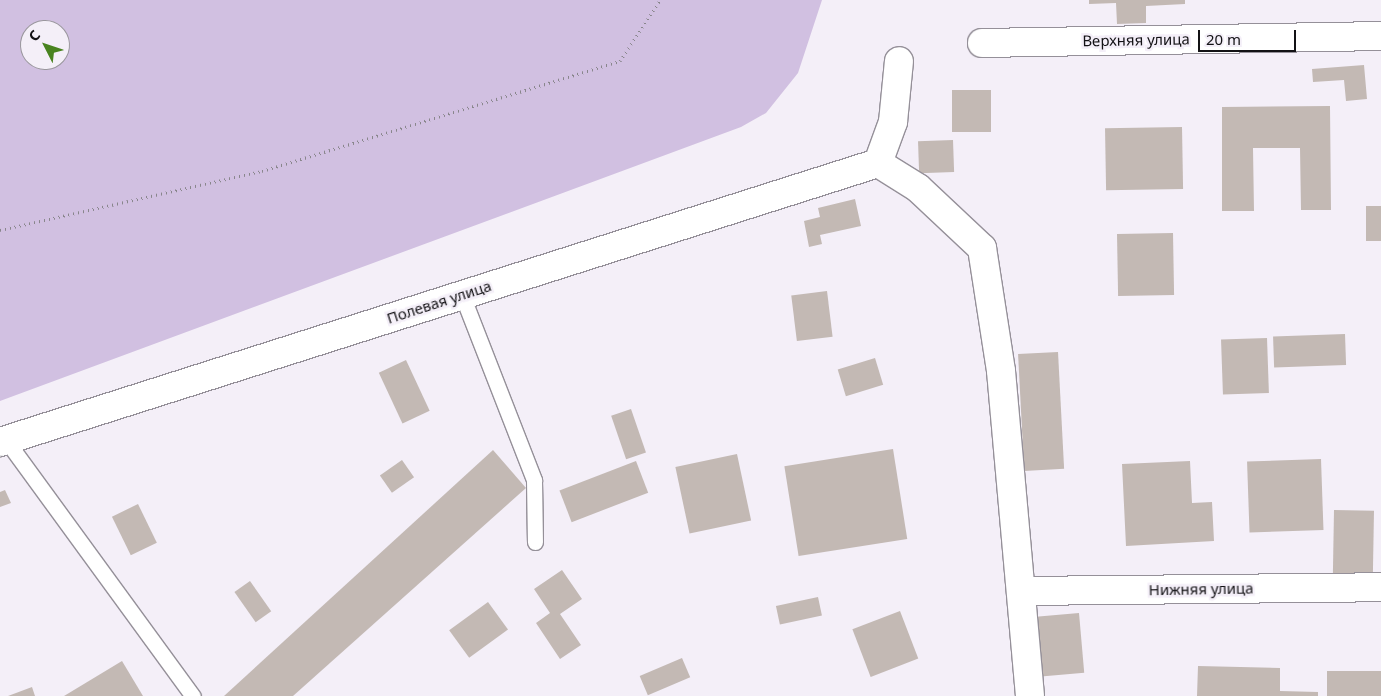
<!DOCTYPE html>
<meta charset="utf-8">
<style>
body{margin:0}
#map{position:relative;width:1381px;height:696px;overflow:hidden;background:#f4eff8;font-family:"Noto Sans",sans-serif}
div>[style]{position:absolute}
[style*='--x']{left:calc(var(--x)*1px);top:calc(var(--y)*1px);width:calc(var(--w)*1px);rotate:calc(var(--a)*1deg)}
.green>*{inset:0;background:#d1c0e1}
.building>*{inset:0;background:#c3b9b4;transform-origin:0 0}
.path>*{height:3px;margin-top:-1.5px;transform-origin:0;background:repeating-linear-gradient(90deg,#89868c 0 1px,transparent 0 5px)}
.roads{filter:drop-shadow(1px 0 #959099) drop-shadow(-1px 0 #959099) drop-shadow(0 1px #959099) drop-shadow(0 -1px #959099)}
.service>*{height:15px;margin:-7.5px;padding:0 7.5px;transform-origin:7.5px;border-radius:7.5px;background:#fff}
.minor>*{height:28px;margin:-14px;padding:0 14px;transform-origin:14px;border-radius:14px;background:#fff}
span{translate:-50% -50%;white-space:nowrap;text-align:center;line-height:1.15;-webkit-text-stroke:5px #f4eff8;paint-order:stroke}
.street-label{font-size:15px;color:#131215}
.north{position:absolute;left:20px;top:20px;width:50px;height:50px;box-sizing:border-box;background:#f4eff8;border:1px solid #9a979d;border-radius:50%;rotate:311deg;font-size:14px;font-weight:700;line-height:20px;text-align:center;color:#131215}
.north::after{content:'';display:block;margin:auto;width:18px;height:22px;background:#49831f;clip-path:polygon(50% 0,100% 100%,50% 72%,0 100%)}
.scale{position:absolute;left:1198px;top:30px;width:98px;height:22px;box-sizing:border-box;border:2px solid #131215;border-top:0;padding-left:6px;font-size:15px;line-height:18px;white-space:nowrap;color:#131215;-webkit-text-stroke:4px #f4eff8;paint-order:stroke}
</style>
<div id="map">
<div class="green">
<div style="clip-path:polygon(evenodd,0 0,822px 0,798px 73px,766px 113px,741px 127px,0 401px,0 0,30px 30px,60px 30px,60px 60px,30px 60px,30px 30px)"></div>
</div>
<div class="building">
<div style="clip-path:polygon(1089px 0,1185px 0,1185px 4px,1146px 6px,1146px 23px,1117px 24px,1116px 3px,1089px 4px)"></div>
<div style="clip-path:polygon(1364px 65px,1367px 99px,1346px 101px,1344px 80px,1313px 82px,1312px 69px)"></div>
<div style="left:952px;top:90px;width:39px;height:42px"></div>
<div style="clip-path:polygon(1330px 106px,1331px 210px,1301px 210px,1300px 148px,1253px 148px,1254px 211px,1222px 211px,1222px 107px)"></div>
<div style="left:1182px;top:127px;width:62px;height:77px;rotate:89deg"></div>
<div style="left:953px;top:140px;width:32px;height:35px;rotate:88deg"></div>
<div style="clip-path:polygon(855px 199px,861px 226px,820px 235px,822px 244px,809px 247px,804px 221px,820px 217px,818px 208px)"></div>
<div style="left:1366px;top:206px;width:15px;height:35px"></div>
<div style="left:1173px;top:233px;width:62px;height:56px;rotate:89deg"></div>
<div style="left:827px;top:291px;width:46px;height:36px;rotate:83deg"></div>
<div style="left:1345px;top:334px;width:31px;height:72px;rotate:88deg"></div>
<div style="left:1267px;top:338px;width:55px;height:46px;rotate:88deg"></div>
<div style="left:1058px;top:352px;width:117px;height:40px;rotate:87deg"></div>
<div style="left:875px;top:358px;width:28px;height:39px;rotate:73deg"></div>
<div style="left:406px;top:360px;width:56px;height:30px;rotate:65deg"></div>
<div style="left:631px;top:409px;width:46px;height:21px;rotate:71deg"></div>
<div style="left:893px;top:449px;width:91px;height:110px;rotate:81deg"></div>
<div style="clip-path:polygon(493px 450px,526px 488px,293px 696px,224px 696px)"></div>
<div style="left:737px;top:454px;width:68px;height:63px;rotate:78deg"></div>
<div style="left:1321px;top:459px;width:71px;height:74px;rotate:88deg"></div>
<div style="left:402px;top:460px;width:21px;height:27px;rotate:55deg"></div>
<div style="left:636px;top:461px;width:34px;height:82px;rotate:69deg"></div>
<div style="clip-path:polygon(1190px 461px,1192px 503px,1212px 502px,1214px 541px,1126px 546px,1122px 464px)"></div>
<div style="clip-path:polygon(5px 490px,11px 503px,0 507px,0 492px)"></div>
<div style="left:138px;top:504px;width:43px;height:29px;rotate:64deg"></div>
<div style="left:1334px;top:510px;width:40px;height:73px;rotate:1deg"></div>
<div style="clip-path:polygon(562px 570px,582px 599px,560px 614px,581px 645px,560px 659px,536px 623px,550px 613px,534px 589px)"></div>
<div style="left:250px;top:581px;width:37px;height:19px;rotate:55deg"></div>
<div style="left:818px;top:597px;width:19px;height:43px;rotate:78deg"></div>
<div style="left:488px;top:602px;width:34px;height:48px;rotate:54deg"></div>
<div style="left:900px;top:611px;width:51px;height:51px;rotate:69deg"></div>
<div style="left:1079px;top:613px;width:60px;height:49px;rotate:85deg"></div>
<div style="left:682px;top:658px;width:21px;height:46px;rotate:67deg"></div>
<div style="clip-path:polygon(122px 661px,143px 696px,64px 696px)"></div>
<div style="clip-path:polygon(1198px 666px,1280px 668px,1280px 691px,1318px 692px,1318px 696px,1197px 696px)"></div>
<div style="left:1381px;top:671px;width:25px;height:54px;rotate:90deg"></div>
<div style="clip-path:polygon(32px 687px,35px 696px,8px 696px)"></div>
</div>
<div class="path">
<div style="--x:0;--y:230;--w:269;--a:-12.7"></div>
<div style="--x:262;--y:171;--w:375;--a:-17.1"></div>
<div style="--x:620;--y:61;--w:73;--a:-56.7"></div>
</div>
<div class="roads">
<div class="service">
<div style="--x:462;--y:295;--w:199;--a:68.7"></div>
<div style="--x:534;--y:480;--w:62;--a:89.1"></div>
<div style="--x:6;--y:440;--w:317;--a:53.9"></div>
</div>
<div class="minor">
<div style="--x:982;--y:43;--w:399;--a:-1"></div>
<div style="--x:878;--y:163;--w:47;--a:32"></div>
<div style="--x:918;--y:188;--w:88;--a:43.2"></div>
<div style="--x:982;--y:248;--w:124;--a:81.2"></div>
<div style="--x:1001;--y:371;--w:326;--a:84.9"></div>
<div style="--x:878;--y:163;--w:44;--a:-69.9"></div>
<div style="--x:893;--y:122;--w:61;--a:-84.4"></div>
<div style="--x:0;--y:442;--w:921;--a:-17.63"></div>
<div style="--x:1021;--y:591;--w:360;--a:-0.6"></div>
</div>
</div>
<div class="street-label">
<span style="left:1136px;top:40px;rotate:-1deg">Верхняя улица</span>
<span style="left:439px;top:302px;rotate:-18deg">Полевая улица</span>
<span style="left:1201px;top:589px;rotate:-1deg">Нижняя улица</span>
</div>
<div class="north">С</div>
<div class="scale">20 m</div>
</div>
